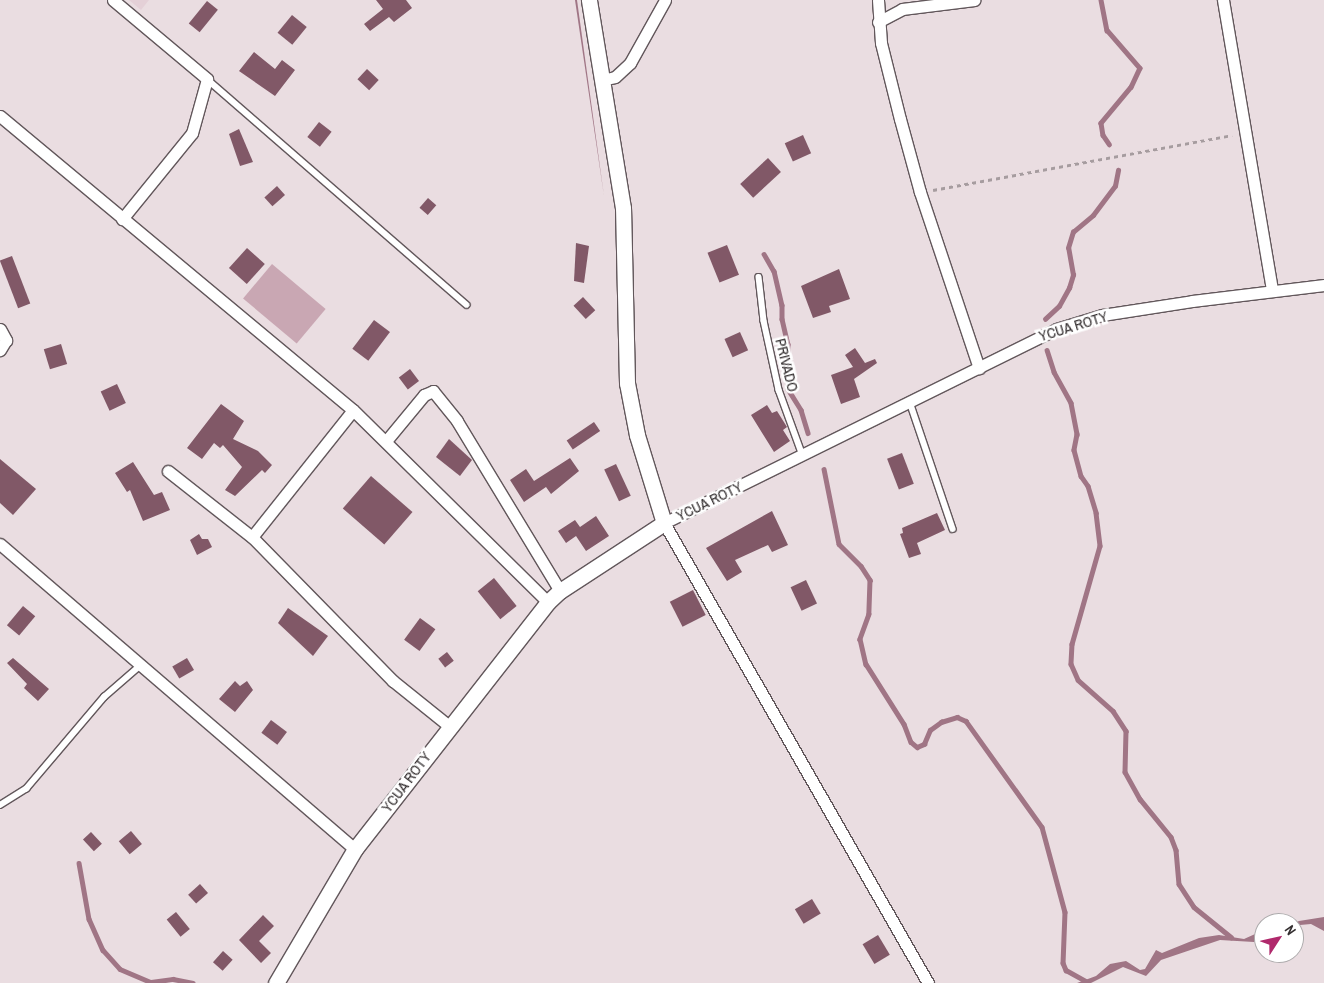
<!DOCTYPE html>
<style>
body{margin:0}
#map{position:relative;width:1324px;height:983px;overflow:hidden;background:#eadde1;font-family:"Archivo Narrow",sans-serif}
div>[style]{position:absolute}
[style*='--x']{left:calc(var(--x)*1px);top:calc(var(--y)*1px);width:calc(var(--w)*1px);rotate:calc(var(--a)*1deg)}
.built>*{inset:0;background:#e4d0d7}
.green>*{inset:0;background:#c9a7b3;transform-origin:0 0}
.water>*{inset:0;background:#a07585}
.stream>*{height:4.5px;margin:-2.25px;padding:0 2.25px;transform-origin:2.25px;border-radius:2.25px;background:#a07585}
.building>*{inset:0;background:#815867;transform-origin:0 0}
.path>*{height:2.5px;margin-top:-1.25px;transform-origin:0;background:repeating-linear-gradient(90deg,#a69c9f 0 4px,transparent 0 8px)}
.roads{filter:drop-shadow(1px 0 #62575b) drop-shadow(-1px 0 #62575b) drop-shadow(0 1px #62575b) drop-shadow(0 -1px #62575b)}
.service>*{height:5.5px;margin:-2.75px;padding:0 2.75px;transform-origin:2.75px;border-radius:2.75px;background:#fff}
.minor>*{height:11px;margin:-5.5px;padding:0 5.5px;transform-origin:5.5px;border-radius:5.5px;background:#fff}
.tertiary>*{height:15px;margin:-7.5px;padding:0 7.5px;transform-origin:7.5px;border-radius:7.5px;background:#fff}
span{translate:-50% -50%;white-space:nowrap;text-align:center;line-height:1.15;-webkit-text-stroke:5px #fff;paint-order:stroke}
.street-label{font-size:15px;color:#332e2f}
.north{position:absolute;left:1254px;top:913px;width:50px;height:50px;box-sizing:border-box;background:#fff;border:1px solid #adabac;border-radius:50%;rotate:55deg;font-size:14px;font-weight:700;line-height:20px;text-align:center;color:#332e2f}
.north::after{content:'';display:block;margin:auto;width:18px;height:22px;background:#b0296c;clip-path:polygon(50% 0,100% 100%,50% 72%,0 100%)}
</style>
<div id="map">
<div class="built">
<div style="clip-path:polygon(129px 0,149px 0,141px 10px)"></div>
</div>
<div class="green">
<div style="left:272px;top:264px;width:70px;height:45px;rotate:40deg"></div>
</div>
<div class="water">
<div style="clip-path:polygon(575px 0,577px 0,604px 196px)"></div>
<div style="clip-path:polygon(1324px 917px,1324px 931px,1311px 924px,1300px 925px,1294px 930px,1294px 923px,1299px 921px)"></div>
<div style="clip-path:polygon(1264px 930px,1264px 934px,1254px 942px,1220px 940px,1161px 960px,1146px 976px,1123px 967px,1091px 983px,1077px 983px,1096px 976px,1110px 964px,1126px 961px,1140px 970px,1145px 969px,1156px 950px,1162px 953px,1199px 938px,1219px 935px,1244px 939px)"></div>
</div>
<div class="stream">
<div style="--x:1101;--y:0;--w:31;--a:79"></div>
<div style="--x:1107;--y:30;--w:50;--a:49"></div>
<div style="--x:1140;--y:68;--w:21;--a:115"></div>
<div style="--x:1131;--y:87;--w:47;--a:129.8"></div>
<div style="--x:1101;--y:123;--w:12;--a:81"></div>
<div style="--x:1103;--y:135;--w:11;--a:56"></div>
<div style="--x:764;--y:254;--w:20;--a:60"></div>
<div style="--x:774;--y:271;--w:35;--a:77"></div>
<div style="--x:782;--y:305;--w:14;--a:90"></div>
<div style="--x:782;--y:319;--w:26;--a:77"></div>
<div style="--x:788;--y:344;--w:45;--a:90"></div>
<div style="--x:788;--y:389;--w:25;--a:58"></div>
<div style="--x:801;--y:410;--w:24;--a:73"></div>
<div style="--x:1045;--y:319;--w:19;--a:-43"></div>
<div style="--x:1059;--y:306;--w:21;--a:-61"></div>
<div style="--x:1069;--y:288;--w:14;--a:-73"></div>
<div style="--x:1073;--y:275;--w:27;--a:-100"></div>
<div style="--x:1068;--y:248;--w:17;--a:-73"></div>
<div style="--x:1073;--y:232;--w:26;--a:-40"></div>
<div style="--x:1093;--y:215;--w:36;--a:-53"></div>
<div style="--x:1115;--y:186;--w:16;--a:-79"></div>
<div style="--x:1047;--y:350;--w:23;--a:72"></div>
<div style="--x:1054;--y:372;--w:35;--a:61"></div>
<div style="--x:1071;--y:403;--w:32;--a:79"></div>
<div style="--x:1077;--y:434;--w:16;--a:101"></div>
<div style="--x:1074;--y:450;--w:27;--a:75"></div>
<div style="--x:1081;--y:476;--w:12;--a:55"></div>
<div style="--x:1088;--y:486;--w:28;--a:73"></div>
<div style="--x:1096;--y:513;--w:33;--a:83"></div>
<div style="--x:1100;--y:546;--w:102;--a:105.9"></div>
<div style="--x:1072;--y:644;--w:20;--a:93"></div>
<div style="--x:1071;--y:664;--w:17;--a:66"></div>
<div style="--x:1078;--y:680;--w:47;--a:41.5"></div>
<div style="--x:1113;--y:711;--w:24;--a:57"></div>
<div style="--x:1126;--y:731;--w:41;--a:91.4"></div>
<div style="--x:1125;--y:772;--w:31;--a:61"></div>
<div style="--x:1140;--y:799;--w:49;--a:50.8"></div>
<div style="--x:1171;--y:837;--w:14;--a:69"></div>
<div style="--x:1176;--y:850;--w:34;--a:85"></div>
<div style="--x:1179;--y:884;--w:27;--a:57"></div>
<div style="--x:1194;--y:907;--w:48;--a:39"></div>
<div style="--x:824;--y:469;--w:76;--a:78.7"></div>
<div style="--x:839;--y:544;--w:31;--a:45"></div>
<div style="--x:861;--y:566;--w:17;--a:57"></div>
<div style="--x:870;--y:580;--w:34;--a:92"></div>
<div style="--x:869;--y:614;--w:27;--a:110"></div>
<div style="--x:860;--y:639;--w:26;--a:77"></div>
<div style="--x:866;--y:664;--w:71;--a:57.7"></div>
<div style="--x:904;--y:724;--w:19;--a:69"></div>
<div style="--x:911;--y:742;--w:8;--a:40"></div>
<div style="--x:917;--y:747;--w:8;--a:-23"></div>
<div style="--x:924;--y:744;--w:15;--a:-67"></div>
<div style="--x:930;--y:730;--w:14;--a:-36"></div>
<div style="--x:941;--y:722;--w:17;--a:-17"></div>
<div style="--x:957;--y:717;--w:10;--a:24"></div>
<div style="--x:966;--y:721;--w:130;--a:54.4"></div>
<div style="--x:1042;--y:827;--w:88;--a:74.9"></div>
<div style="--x:1065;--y:912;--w:51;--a:92.2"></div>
<div style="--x:1063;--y:963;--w:8;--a:67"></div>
<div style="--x:1066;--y:970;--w:23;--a:29"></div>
<div style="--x:79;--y:863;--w:57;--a:79.9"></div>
<div style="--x:89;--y:919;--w:34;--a:66"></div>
<div style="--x:103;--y:950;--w:25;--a:48"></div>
<div style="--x:120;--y:969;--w:34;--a:23"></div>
<div style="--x:151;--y:982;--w:22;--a:-8"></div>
<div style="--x:173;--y:979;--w:20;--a:11"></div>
</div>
<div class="building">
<div style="clip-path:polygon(376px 0,406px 0,412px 8px,394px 22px,389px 17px,370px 31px,364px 24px,383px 9px)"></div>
<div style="left:207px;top:1px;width:14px;height:29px;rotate:39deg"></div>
<div style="left:292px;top:15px;width:19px;height:23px;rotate:39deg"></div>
<div style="clip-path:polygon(254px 52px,275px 69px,282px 60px,295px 70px,275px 96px,239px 71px)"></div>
<div style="left:367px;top:69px;width:16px;height:14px;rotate:43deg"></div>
<div style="left:319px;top:122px;width:16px;height:19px;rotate:38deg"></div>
<div style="clip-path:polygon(239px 129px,253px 162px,240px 166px,229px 134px)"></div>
<div style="left:803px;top:135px;width:20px;height:20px;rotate:66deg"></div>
<div style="left:768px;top:158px;width:19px;height:38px;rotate:47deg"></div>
<div style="left:277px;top:186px;width:12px;height:17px;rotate:48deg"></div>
<div style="left:428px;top:198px;width:11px;height:13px;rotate:41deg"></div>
<div style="clip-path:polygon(576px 243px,589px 246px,584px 283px,574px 281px)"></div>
<div style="left:727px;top:245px;width:32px;height:21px;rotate:68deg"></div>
<div style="left:247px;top:248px;width:24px;height:27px;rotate:42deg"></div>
<div style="left:12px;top:256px;width:51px;height:13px;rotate:69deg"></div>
<div style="clip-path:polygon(839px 269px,850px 299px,829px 306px,831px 312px,813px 318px,801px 286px)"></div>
<div style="left:583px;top:297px;width:18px;height:13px;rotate:47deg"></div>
<div style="left:374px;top:320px;width:20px;height:36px;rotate:37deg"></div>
<div style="left:740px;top:332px;width:20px;height:17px;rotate:66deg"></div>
<div style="left:61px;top:344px;width:21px;height:18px;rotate:73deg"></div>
<div style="clip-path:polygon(855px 348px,865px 363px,875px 359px,877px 363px,854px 379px,860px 397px,841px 404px,831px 375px,853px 367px,845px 355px)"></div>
<div style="left:410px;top:369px;width:15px;height:14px;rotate:53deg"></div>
<div style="left:117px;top:384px;width:21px;height:18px;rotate:65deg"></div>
<div style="clip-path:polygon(221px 404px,244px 421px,233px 439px,258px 451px,272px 465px,265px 473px,262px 470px,235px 496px,225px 490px,242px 467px,223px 445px,220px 448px,214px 443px,202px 459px,187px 448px)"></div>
<div style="clip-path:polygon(767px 405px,772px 413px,777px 411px,787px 427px,783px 430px,790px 441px,774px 452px,751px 415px)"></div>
<div style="left:594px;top:422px;width:11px;height:33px;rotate:56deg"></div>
<div style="clip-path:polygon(449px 439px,472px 460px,460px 476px,436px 457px)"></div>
<div style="left:902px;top:453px;width:33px;height:16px;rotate:69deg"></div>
<div style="clip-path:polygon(570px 458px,579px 471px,551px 494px,546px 487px,524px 502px,510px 480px,526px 469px,534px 481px)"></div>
<div style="clip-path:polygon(0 459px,36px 489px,13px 515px,0 503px)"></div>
<div style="clip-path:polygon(133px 462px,154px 495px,162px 492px,170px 510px,143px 521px,130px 490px,127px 492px,115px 473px)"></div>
<div style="left:616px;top:464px;width:35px;height:13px;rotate:65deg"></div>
<div style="left:371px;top:476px;width:55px;height:43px;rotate:41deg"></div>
<div style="clip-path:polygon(772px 511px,788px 545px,772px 552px,768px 545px,735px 560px,742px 572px,727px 581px,706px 548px)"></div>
<div style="clip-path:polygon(937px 513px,945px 530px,917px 543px,921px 554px,909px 558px,900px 534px,903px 533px,902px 528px)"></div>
<div style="clip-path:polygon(596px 516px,609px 536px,586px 551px,576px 536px,566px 543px,558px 531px,575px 520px,580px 527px)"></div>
<div style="clip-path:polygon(199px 534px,202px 539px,208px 539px,212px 547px,197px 555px,190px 540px)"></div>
<div style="left:494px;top:578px;width:36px;height:21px;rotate:51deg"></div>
<div style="left:806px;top:580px;width:26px;height:17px;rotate:65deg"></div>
<div style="left:693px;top:590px;width:28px;height:26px;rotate:63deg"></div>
<div style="left:23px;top:606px;width:16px;height:25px;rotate:40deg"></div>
<div style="clip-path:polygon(288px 608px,328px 636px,313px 656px,278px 623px)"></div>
<div style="left:420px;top:618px;width:19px;height:27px;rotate:36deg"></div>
<div style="left:447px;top:652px;width:11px;height:11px;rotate:52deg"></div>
<div style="clip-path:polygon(13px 658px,49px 689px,38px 701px,24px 688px,27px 684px,7px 663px)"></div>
<div style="left:187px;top:658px;width:14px;height:17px;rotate:60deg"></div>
<div style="clip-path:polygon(235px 681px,240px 686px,247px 681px,253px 690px,235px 712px,219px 699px)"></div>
<div style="left:271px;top:720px;width:20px;height:16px;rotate:37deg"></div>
<div style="left:131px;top:831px;width:17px;height:16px;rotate:50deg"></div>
<div style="left:91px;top:832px;width:16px;height:11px;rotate:47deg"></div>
<div style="left:200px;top:884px;width:12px;height:16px;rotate:48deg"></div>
<div style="left:812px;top:899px;width:17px;height:20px;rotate:59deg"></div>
<div style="left:176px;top:912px;width:22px;height:12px;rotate:51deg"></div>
<div style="clip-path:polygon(263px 915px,274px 926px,259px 941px,271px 953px,261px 963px,239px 940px)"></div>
<div style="left:878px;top:935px;width:23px;height:18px;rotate:59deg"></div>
<div style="left:223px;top:951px;width:13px;height:15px;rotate:42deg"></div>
</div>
<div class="path">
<div style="--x:933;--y:190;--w:304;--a:-10.4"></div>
</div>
<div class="roads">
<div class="service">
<div style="--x:207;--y:79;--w:344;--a:41"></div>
<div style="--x:759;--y:277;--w:44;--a:83.5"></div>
<div style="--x:764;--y:321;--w:71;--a:77.7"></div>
<div style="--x:779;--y:390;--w:70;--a:70"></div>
<div style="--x:910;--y:402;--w:134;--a:71.3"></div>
<div style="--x:0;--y:805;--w:31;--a:-32"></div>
<div style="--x:26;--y:789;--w:121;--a:-49.7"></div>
<div style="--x:104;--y:697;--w:49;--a:-40.9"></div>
</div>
<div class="minor">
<div style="--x:113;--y:0;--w:123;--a:40"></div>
<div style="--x:207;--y:79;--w:56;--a:105.5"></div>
<div style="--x:192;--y:133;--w:111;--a:129.1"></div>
<div style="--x:878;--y:0;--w:43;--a:86"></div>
<div style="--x:881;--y:43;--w:78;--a:76"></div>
<div style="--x:900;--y:119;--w:76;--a:74.7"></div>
<div style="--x:920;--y:192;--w:186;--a:71.5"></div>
<div style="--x:1223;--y:0;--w:295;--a:80.4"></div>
<div style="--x:878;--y:22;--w:27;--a:-28"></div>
<div style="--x:902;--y:9;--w:73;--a:-7.1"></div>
<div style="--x:602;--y:80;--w:13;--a:-13"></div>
<div style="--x:615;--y:77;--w:21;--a:-43"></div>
<div style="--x:630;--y:63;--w:72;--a:-60.9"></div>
<div style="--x:0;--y:116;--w:459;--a:39.8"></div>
<div style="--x:353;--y:410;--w:274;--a:44.6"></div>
<div style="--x:0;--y:329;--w:13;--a:61"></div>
<div style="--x:6;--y:340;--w:12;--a:121"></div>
<div style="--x:386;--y:441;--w:60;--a:-50.4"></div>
<div style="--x:424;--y:395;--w:10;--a:-24"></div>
<div style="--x:433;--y:391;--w:38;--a:51"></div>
<div style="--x:457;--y:421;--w:199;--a:58.8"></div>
<div style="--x:168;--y:471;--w:107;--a:38.2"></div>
<div style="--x:252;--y:537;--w:202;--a:45.6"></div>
<div style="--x:393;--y:681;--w:72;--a:38.8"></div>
<div style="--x:252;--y:537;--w:162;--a:-51.5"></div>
<div style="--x:0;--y:544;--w:468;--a:40.7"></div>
<div style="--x:928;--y:983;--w:530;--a:-119.85"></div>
<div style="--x:664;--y:523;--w:437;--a:-26.3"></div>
<div style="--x:1056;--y:329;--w:48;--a:-16.9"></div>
<div style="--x:1102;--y:315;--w:91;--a:-8.8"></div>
<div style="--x:1192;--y:301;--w:133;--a:-6.9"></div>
</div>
<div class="tertiary">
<div style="--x:276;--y:983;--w:156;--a:-59.5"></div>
<div style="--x:355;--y:849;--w:313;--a:-52"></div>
<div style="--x:548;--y:602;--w:16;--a:-43"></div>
<div style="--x:560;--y:591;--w:124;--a:-33.2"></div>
<div style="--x:664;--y:523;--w:92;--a:-107.1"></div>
<div style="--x:637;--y:435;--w:53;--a:-100.9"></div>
<div style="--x:627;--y:383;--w:175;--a:-91.3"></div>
<div style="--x:623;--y:208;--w:211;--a:-99.3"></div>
</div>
</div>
<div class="street-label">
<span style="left:1073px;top:326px;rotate:-17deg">YCUA ROTY</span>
<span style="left:787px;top:365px;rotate:76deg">PRIVADO</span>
<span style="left:709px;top:501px;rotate:-26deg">YCUA ROTY</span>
<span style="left:406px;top:782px;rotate:-53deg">YCUA ROTY</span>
</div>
<div class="north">N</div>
</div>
